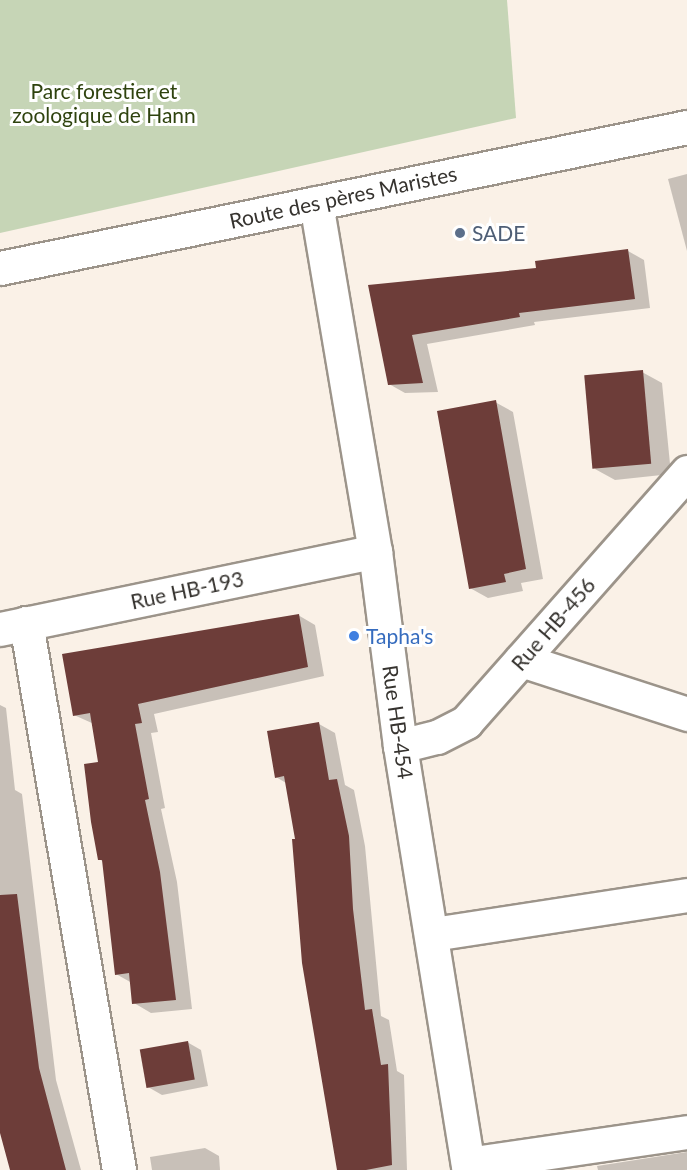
<!DOCTYPE html>
<meta charset="utf-8">
<style>
body{margin:0}
#map{position:relative;width:687px;height:1170px;overflow:hidden;background:#faf1e7;font-family:Lato,sans-serif}
div>[style]{position:absolute}
[style*='--x']{left:calc(var(--x)*1px);top:calc(var(--y)*1px);width:calc(var(--w)*1px);rotate:calc(var(--a)*1deg)}
.green>*{inset:0;background:#c6d5b6}
.shadow>*{inset:0;background:#0003}
.building>*{inset:0;background:#6d3d39;transform-origin:0 0}
.roads{filter:drop-shadow(2px 0 #9c948a) drop-shadow(-2px 0 #9c948a) drop-shadow(0 2px #9c948a) drop-shadow(0 -2px #9c948a)}
.street>*{height:33px;margin:-16.5px;padding:0 16.5px;transform-origin:16.5px;border-radius:16.5px;background:#fff}
.secondary>*{height:33px;margin:-16.5px;padding:0 16.5px;transform-origin:16.5px;border-radius:16.5px;background:#fff}
.dots>*{width:16px;height:16px;translate:-50% -50%;box-sizing:border-box;border:3px solid #fff;border-radius:50%}
span{translate:-50% -50%;white-space:nowrap;text-align:center;line-height:1.15;-webkit-text-stroke:6px #fff;paint-order:stroke}
.park-label{font-size:21px;color:#2f430f}
.street-label{font-size:21px;color:#36332f}
.service-label{font-size:21px;color:#4e5e75}
.left{translate:0 -50%;text-align:left}
.shop-label{font-size:21px;color:#366cbe}
</style>
<div id="map">
<div class="green">
<div style="clip-path:polygon(0 0,507px 0,516px 118px,0 233px)"></div>
</div>
<div class="shadow">
<div style="clip-path:polygon(687px 174px,687px 251px,668px 179px)"></div>
<div style="clip-path:polygon(628px 251px,644px 260px,650px 308px,534px 322px,535px 325px,427px 344px,438px 392px,405px 393px,389px 384px,370px 286px,538px 270px)"></div>
<div style="clip-path:polygon(642px 372px,662px 383px,671px 474px,615px 480px,595px 469px)"></div>
<div style="clip-path:polygon(495px 402px,513px 412px,543px 579px,521px 583px,523px 591px,488px 598px,470px 588px)"></div>
<div style="clip-path:polygon(298px 615px,315px 625px,324px 676px,154px 714px,158px 732px,151px 733px,165px 808px,161px 809px,177px 882px,192px 1009px,151px 1013px,134px 1003px,132px 983px,116px 974px,103px 862px,100px 859px,100px 763px,94px 724px,74px 715px)"></div>
<div style="clip-path:polygon(0 705px,6px 708px,15px 790px,22px 794px,56px 1080px,81px 1170px,11px 1170px,0 1128px)"></div>
<div style="clip-path:polygon(319px 724px,335px 733px,345px 785px,354px 790px,365px 846px,381px 1016px,389px 1020px,397px 1071px,404px 1075px,407px 1170px,339px 1170px,297px 840px,286px 783px,276px 777px)"></div>
<div style="clip-path:polygon(187px 1042px,201px 1050px,208px 1086px,162px 1095px,148px 1087px)"></div>
<div style="clip-path:polygon(205px 1148px,219px 1156px,220px 1170px,152px 1170px,150px 1157px)"></div>
<div style="clip-path:polygon(687px 1152px,687px 1170px,598px 1170px,597px 1166px)"></div>
</div>
<div class="building">
<div style="clip-path:polygon(628px 249px,635px 299px,519px 313px,520px 317px,412px 335px,423px 383px,388px 385px,368px 285px,536px 268px,535px 261px)"></div>
<div style="left:643px;top:370px;width:94px;height:59px;rotate:85deg"></div>
<div style="clip-path:polygon(496px 400px,526px 569px,504px 574px,506px 582px,469px 589px,437px 411px)"></div>
<div style="clip-path:polygon(299px 614px,308px 667px,138px 704px,142px 723px,135px 724px,149px 799px,145px 800px,160px 872px,176px 1000px,132px 1004px,129px 973px,115px 975px,102px 860px,98px 860px,91px 822px,84px 764px,98px 762px,90px 713px,73px 716px,62px 654px)"></div>
<div style="clip-path:polygon(319px 722px,329px 780px,337px 779px,349px 836px,353px 909px,365px 1010px,372px 1009px,381px 1065px,388px 1064px,392px 1165px,366px 1170px,337px 1170px,302px 963px,292px 839px,295px 839px,284px 776px,275px 778px,267px 731px)"></div>
<div style="clip-path:polygon(17px 894px,39px 1068px,66px 1170px,10px 1170px,0 1133px,0 895px)"></div>
<div style="left:188px;top:1041px;width:39px;height:49px;rotate:80deg"></div>
</div>
<div class="roads">
<div class="street">
<div style="--x:26;--y:623;--w:555;--a:80.35"></div>
<div style="--x:0;--y:629;--w:383;--a:-11.7"></div>
<div style="--x:521;--y:660;--w:175;--a:18"></div>
<div style="--x:400;--y:746;--w:430;--a:80.8"></div>
<div style="--x:433;--y:934;--w:257;--a:-8.7"></div>
<div style="--x:468;--y:1164;--w:221;--a:-8.3"></div>
</div>
<div class="secondary">
<div style="--x:316;--y:203;--w:353;--a:80.4"></div>
<div style="--x:375;--y:551;--w:197;--a:82.7"></div>
<div style="--x:400;--y:746;--w:38;--a:-14"></div>
<div style="--x:437;--y:737;--w:33;--a:-27"></div>
<div style="--x:466;--y:722;--w:334;--a:-48.5"></div>
<div style="--x:0;--y:268;--w:701;--a:-11.6"></div>
</div>
</div>
<div class="dots">
<div style="left:460px;top:233px;background:#5c6f8a"></div>
<div style="left:354px;top:636px;background:#3f7fe0"></div>
</div>
<div class="park-label">
<span style="left:104px;top:103px">Parc forestier et<br>zoologique de Hann</span>
</div>
<div class="street-label">
<span style="left:343px;top:197px;rotate:-12deg">Route des pères Maristes</span>
<span style="left:187px;top:590px;rotate:-12deg">Rue HB-193</span>
<span style="left:553px;top:624px;rotate:-49deg">Rue HB-456</span>
<span style="left:398px;top:722px;rotate:82deg">Rue HB-454</span>
</div>
<div class="service-label">
<span class="left" style="left:472px;top:233px">SADE</span>
</div>
<div class="shop-label">
<span class="left" style="left:366px;top:636px">Tapha's</span>
</div>
</div>
